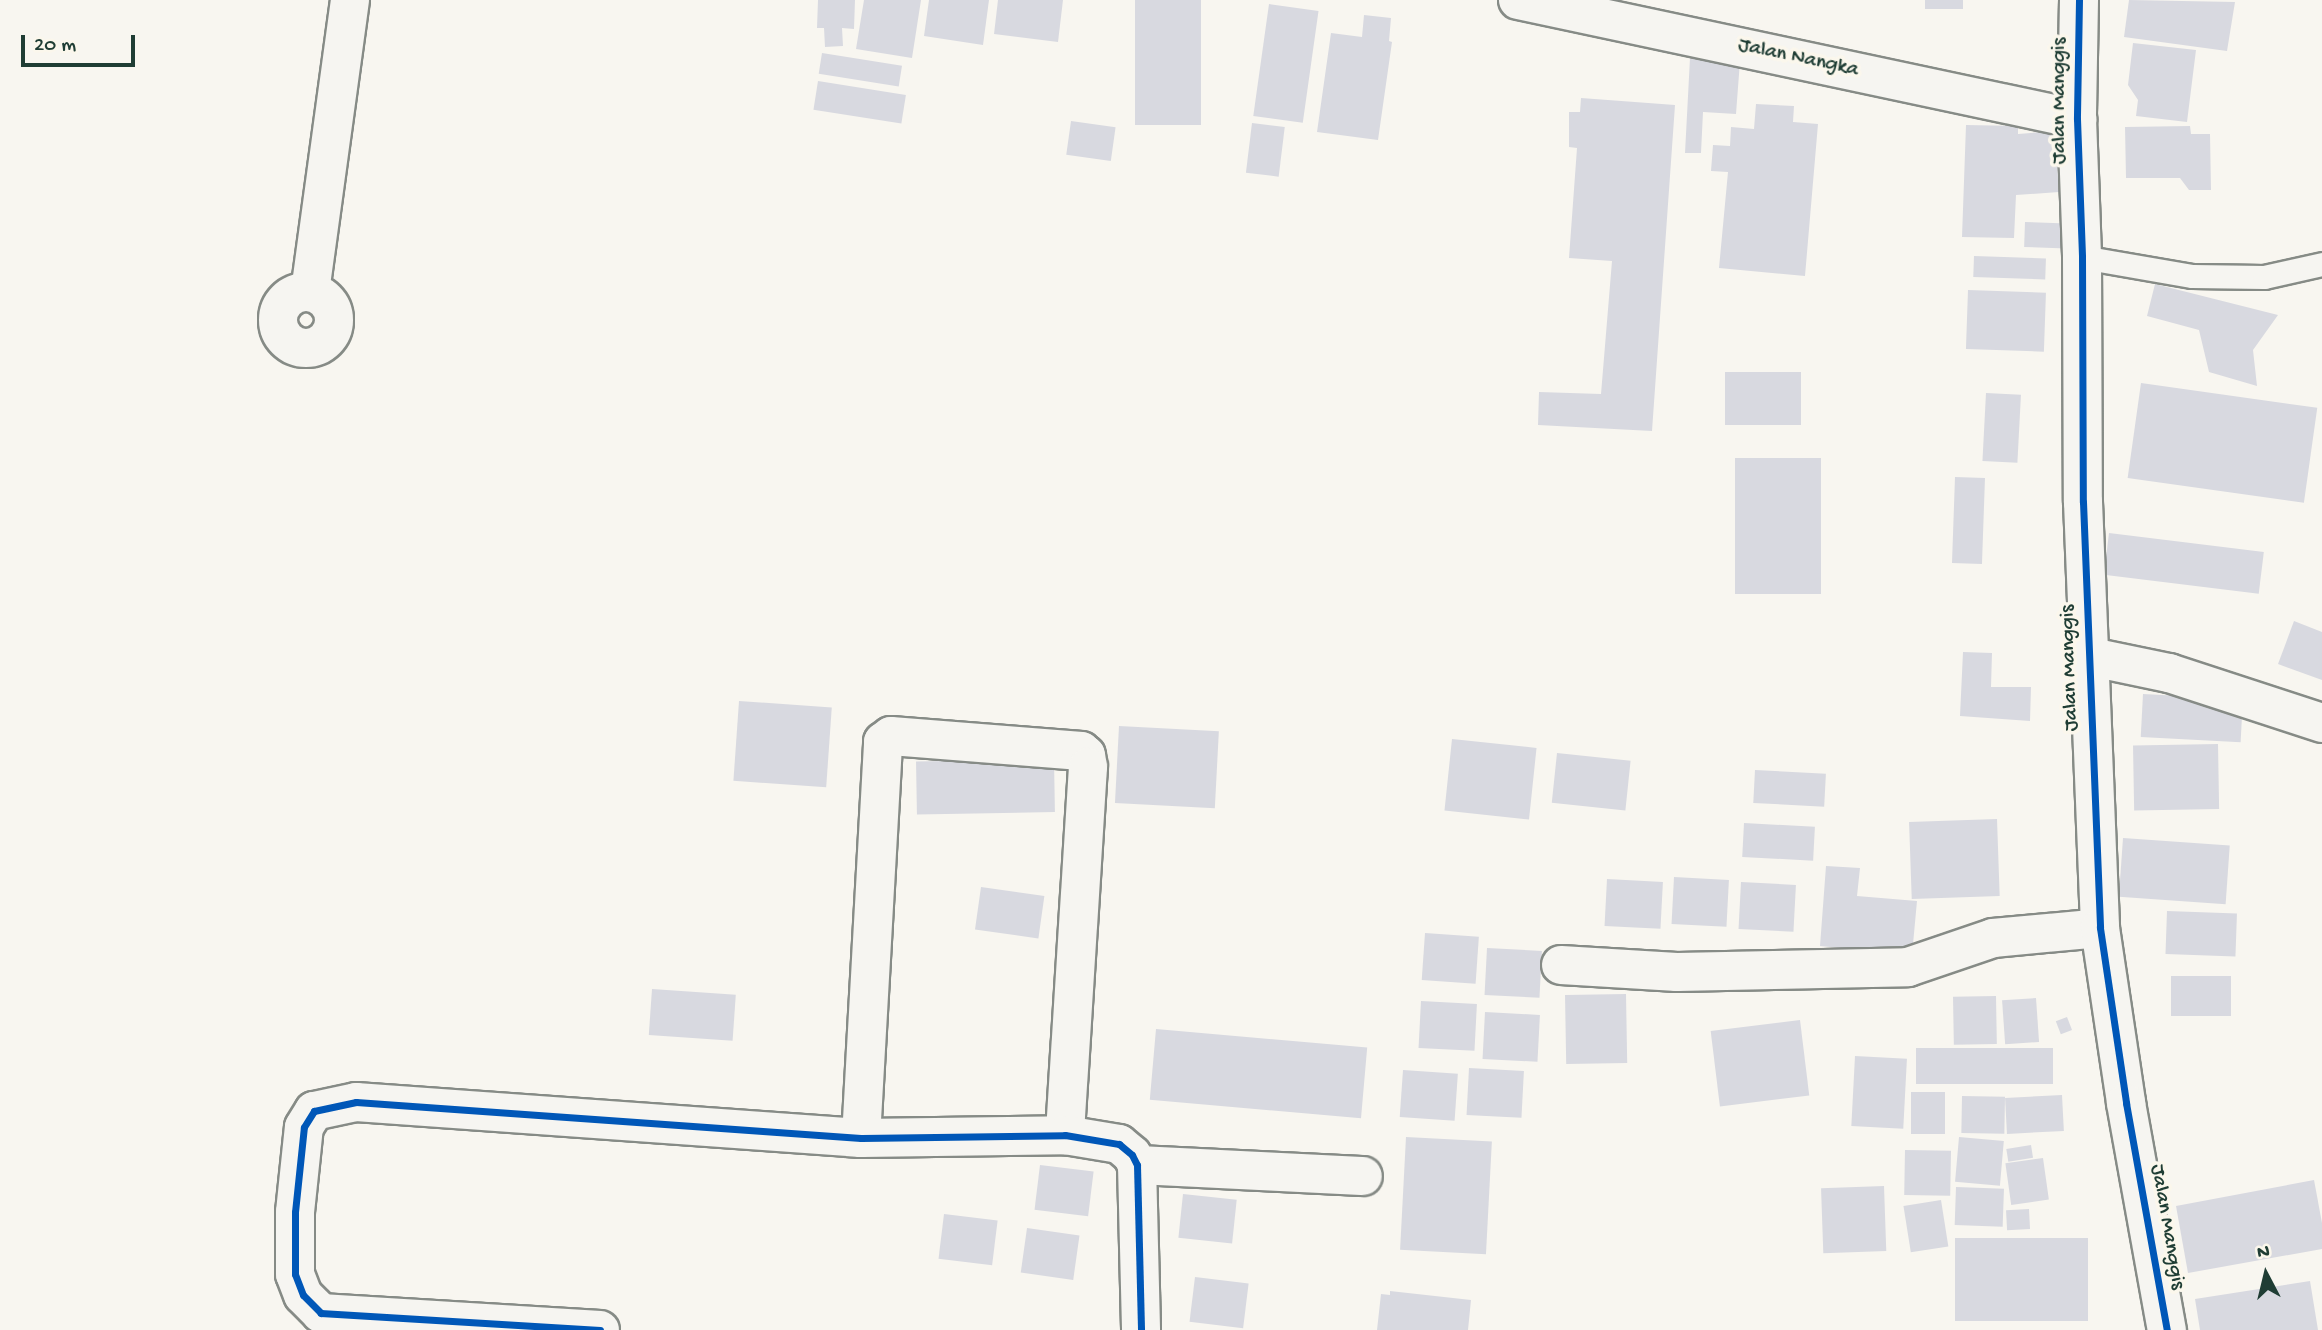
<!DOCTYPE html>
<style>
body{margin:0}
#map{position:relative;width:2322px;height:1330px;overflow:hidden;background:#f8f6f0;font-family:"Gochi Hand",sans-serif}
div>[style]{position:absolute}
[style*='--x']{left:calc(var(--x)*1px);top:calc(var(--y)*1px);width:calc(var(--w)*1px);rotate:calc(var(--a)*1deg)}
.building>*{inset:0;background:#d8d9e0;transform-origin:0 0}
.roads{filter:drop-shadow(2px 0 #868b86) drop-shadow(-2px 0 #868b86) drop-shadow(0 2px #868b86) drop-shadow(0 -2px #868b86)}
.lane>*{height:23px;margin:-11.5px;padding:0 11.5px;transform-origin:11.5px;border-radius:11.5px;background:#f6f5f1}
.street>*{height:38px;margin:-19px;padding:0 19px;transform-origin:19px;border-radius:19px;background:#f6f5f1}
.street>.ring{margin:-19px;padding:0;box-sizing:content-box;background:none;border:38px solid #f6f5f1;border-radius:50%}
.secondary>*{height:38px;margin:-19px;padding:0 19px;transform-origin:19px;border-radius:19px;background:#f6f5f1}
.cycleway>*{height:7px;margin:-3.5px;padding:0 3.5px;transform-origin:3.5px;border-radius:3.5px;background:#0057b8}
span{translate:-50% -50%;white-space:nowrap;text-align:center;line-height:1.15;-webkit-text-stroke:7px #fbf7ec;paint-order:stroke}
.street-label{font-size:21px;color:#1f3d34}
.north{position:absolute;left:2231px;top:1239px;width:70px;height:70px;-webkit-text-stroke:5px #fbf7ec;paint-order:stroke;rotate:353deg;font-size:19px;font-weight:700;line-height:28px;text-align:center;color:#1f3d34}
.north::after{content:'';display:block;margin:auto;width:24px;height:32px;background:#1f3d34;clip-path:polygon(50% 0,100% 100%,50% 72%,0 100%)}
.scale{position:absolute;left:21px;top:35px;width:114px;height:32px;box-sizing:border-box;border:4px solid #1f3d34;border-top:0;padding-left:9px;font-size:21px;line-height:24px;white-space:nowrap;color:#1f3d34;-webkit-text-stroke:5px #fbf7ec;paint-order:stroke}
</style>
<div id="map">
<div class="building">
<div style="clip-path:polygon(818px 0,855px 0,854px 29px,842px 28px,843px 46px,825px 47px,824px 28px,817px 28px)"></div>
<div style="clip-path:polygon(864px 0,921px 0,912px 58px,856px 49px)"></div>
<div style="clip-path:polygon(929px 0,989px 0,983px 45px,924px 36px)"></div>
<div style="clip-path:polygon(998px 0,1063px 0,1058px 42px,994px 34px)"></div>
<div style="left:1135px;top:0;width:66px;height:125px"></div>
<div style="left:1925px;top:0;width:38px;height:9px"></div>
<div style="clip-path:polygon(2129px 0,2235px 2px,2227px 51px,2124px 37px)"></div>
<div style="left:1269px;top:4px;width:50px;height:113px;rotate:8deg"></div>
<div style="clip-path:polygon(1364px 15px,1391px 18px,1389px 41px,1392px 42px,1378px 140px,1317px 132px,1331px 33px,1362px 37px)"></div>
<div style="clip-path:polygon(2133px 43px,2196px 50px,2187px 122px,2136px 116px,2138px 100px,2128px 85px)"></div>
<div style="left:822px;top:53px;width:81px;height:21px;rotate:9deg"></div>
<div style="clip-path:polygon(1690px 58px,1740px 61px,1736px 114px,1703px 112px,1701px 153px,1685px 153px)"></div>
<div style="left:818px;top:81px;width:89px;height:29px;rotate:9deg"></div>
<div style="clip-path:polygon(1581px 98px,1675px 105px,1652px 431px,1538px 425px,1539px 392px,1601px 394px,1612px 261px,1569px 258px,1577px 148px,1569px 147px,1569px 112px,1580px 112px)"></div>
<div style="clip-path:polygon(1756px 104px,1794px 106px,1793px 122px,1818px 124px,1805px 276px,1719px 268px,1728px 172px,1711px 171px,1713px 145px,1730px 146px,1731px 127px,1754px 129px)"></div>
<div style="left:1071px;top:121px;width:45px;height:34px;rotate:8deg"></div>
<div style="left:1252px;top:123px;width:33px;height:50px;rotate:7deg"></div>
<div style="clip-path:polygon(1966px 125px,2018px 126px,2018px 134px,2055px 131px,2059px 192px,2016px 195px,2014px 238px,1962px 237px)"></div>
<div style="clip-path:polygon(2190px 126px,2191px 134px,2210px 134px,2211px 190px,2189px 190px,2180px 178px,2126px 178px,2125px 127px)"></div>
<div style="left:2025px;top:222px;width:49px;height:25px;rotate:2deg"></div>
<div style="left:1974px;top:256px;width:72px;height:21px;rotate:2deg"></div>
<div style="clip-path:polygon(2155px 284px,2278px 315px,2253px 350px,2257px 386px,2209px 372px,2199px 330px,2147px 316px)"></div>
<div style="left:1968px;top:290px;width:78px;height:59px;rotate:2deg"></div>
<div style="left:1725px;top:372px;width:76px;height:53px"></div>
<div style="left:2141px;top:383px;width:178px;height:96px;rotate:8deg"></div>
<div style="left:1986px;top:393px;width:35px;height:68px;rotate:3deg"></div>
<div style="left:1735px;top:458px;width:86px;height:136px"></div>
<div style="left:1955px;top:477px;width:30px;height:86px;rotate:2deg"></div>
<div style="left:2109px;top:533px;width:156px;height:42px;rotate:7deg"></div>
<div style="clip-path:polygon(2294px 621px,2322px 632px,2322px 680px,2278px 664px)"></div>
<div style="clip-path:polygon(1963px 652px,1992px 653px,1991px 687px,2031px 687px,2030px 721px,1960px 716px)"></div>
<div style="left:2143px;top:694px;width:100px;height:43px;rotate:3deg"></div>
<div style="left:739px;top:701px;width:93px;height:80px;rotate:4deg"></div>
<div style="left:1119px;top:726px;width:100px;height:77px;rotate:3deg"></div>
<div style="left:1452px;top:739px;width:85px;height:72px;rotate:6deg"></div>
<div style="left:2218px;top:744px;width:65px;height:85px;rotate:89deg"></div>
<div style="left:1557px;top:753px;width:74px;height:50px;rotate:6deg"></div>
<div style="left:1054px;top:759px;width:53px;height:138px;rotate:89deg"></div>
<div style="left:1755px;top:770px;width:71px;height:33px;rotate:3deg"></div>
<div style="left:1997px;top:819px;width:77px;height:88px;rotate:88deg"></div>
<div style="left:1744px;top:823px;width:71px;height:34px;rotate:3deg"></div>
<div style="left:2123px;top:838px;width:107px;height:59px;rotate:4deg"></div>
<div style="clip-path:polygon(1826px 866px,1860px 868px,1857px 896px,1917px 901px,1912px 955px,1820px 946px)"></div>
<div style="left:1674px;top:877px;width:55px;height:47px;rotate:3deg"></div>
<div style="left:1607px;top:879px;width:56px;height:47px;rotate:3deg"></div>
<div style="left:1741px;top:882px;width:55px;height:47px;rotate:3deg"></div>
<div style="left:981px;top:887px;width:64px;height:43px;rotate:8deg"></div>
<div style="left:2167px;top:911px;width:70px;height:43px;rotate:2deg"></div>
<div style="left:1425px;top:933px;width:54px;height:47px;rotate:4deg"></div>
<div style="left:1487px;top:948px;width:55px;height:47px;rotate:3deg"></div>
<div style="left:2171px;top:976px;width:60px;height:40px"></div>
<div style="left:652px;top:989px;width:84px;height:46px;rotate:4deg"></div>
<div style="left:1626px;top:994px;width:69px;height:61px;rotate:89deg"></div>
<div style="left:1996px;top:996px;width:48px;height:43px;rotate:89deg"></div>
<div style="left:2036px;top:998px;width:44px;height:34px;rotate:86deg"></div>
<div style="left:1421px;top:1001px;width:56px;height:47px;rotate:3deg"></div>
<div style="left:1485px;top:1012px;width:55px;height:47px;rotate:3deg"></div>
<div style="left:2067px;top:1017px;width:14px;height:12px;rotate:69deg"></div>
<div style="left:1800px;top:1020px;width:76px;height:90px;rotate:83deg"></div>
<div style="left:1156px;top:1029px;width:212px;height:71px;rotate:5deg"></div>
<div style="left:2053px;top:1048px;width:36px;height:137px;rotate:90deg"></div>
<div style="left:1855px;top:1056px;width:52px;height:70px;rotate:3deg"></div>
<div style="left:1469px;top:1068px;width:55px;height:47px;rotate:3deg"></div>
<div style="left:1403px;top:1070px;width:55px;height:47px;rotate:4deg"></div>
<div style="left:1911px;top:1092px;width:34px;height:42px"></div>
<div style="left:2062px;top:1095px;width:36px;height:57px;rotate:87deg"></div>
<div style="left:1962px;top:1096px;width:43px;height:37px;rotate:1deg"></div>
<div style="left:1406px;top:1137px;width:86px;height:113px;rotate:3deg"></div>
<div style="left:1959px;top:1137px;width:45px;height:45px;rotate:5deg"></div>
<div style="left:2031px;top:1145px;width:13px;height:25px;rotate:81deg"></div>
<div style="left:1905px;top:1150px;width:46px;height:45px;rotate:1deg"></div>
<div style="left:2043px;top:1158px;width:42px;height:38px;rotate:82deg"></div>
<div style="left:1040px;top:1165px;width:54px;height:45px;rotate:7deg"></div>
<div style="clip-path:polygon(2314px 1180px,2322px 1223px,2322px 1249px,2188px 1273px,2176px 1206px)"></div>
<div style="left:1884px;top:1186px;width:65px;height:63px;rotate:88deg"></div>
<div style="left:1956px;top:1187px;width:48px;height:38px;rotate:2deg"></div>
<div style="left:1183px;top:1194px;width:54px;height:44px;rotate:6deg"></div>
<div style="left:1941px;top:1200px;width:47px;height:38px;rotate:81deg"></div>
<div style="left:2029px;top:1209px;width:20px;height:23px;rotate:87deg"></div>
<div style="left:944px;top:1214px;width:54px;height:45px;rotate:7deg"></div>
<div style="left:1027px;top:1228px;width:53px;height:45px;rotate:8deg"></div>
<div style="left:2088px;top:1238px;width:83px;height:133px;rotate:90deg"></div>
<div style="left:1195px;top:1277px;width:54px;height:45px;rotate:7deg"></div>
<div style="clip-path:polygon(2310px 1281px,2318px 1330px,2200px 1330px,2195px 1299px)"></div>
<div style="clip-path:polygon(1390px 1291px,1471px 1300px,1468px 1330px,1377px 1330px,1381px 1294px,1390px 1295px)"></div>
</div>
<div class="roads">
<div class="lane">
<div style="--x:2082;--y:257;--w:112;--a:9.8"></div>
<div style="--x:2192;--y:276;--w:72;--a:0.8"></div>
<div style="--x:2264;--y:277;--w:59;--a:-12.6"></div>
</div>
<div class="street">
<div style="--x:1518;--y:0;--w:572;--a:12.02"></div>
<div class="ring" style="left:278px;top:292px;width:18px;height:18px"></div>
<div style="--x:310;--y:292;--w:295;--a:-82.2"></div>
<div style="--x:2087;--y:656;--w:84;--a:11.7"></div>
<div style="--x:2169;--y:673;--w:161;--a:18.1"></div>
<div style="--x:1561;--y:965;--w:116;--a:3.5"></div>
<div style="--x:1677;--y:972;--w:231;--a:-1.2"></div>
<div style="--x:1908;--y:967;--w:90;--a:-18.8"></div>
<div style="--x:1993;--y:938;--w:107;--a:-5.3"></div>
<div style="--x:861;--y:1138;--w:397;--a:-86.8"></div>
<div style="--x:883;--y:742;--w:10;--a:-37"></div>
<div style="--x:891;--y:736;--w:191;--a:4.5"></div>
<div style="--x:1081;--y:751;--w:6;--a:39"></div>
<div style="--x:1086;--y:755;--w:12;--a:81"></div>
<div style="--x:1088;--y:767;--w:369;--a:93.6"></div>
<div style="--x:1137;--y:1165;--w:226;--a:2.8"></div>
<div style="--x:600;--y:1330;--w:280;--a:-176.5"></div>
<div style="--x:321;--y:1313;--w:25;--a:-135"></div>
<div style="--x:303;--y:1295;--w:22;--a:-111"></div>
<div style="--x:295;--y:1274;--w:62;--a:-90"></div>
<div style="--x:295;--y:1212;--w:85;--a:-84"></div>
<div style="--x:304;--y:1127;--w:19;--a:-58"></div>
<div style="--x:314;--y:1111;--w:43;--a:-12.1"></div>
<div style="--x:356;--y:1102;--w:506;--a:4.08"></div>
<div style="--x:861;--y:1138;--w:204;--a:-0.8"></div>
<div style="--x:1065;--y:1135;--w:55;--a:9.5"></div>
<div style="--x:1119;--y:1144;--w:17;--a:40"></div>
<div style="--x:1132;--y:1155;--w:11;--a:63"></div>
<div style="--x:1137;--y:1165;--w:165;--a:88.6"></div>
</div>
<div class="secondary">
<div style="--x:2079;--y:0;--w:119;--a:91"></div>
<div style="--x:2077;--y:119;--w:138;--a:87.9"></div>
<div style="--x:2082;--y:257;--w:245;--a:89.8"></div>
<div style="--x:2083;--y:502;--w:426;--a:87.7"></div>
<div style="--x:2100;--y:928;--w:177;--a:81.5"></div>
<div style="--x:2126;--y:1103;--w:231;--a:79.8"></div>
</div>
</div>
<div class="cycleway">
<div style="--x:2079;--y:0;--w:119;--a:91"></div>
<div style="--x:2077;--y:119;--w:138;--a:87.9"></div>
<div style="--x:2082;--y:257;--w:245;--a:89.8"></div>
<div style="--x:2083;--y:502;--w:426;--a:87.7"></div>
<div style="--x:2100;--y:928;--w:177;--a:81.5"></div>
<div style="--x:2126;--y:1103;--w:231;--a:79.8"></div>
<div style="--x:600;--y:1330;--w:280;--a:-176.5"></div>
<div style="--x:321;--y:1313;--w:25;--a:-135"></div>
<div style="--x:303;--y:1295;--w:22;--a:-111"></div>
<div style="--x:295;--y:1274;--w:62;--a:-90"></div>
<div style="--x:295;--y:1212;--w:85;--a:-84"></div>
<div style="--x:304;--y:1127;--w:19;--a:-58"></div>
<div style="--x:314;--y:1111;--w:43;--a:-12.1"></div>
<div style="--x:356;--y:1102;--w:506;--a:4.08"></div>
<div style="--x:861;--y:1138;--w:204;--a:-0.8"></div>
<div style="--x:1065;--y:1135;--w:55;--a:9.5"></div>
<div style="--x:1119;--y:1144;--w:17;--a:40"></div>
<div style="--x:1132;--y:1155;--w:11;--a:63"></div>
<div style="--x:1137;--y:1165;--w:165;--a:88.6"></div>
</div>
<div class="street-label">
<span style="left:1798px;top:59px;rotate:12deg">Jalan Nangka</span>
<span style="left:2061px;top:101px;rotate:-90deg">Jalan Manggis</span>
<span style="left:2071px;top:668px;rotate:-92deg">Jalan Manggis</span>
<span style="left:2166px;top:1227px;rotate:80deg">Jalan Manggis</span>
</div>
<div class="north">N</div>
<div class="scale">20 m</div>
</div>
